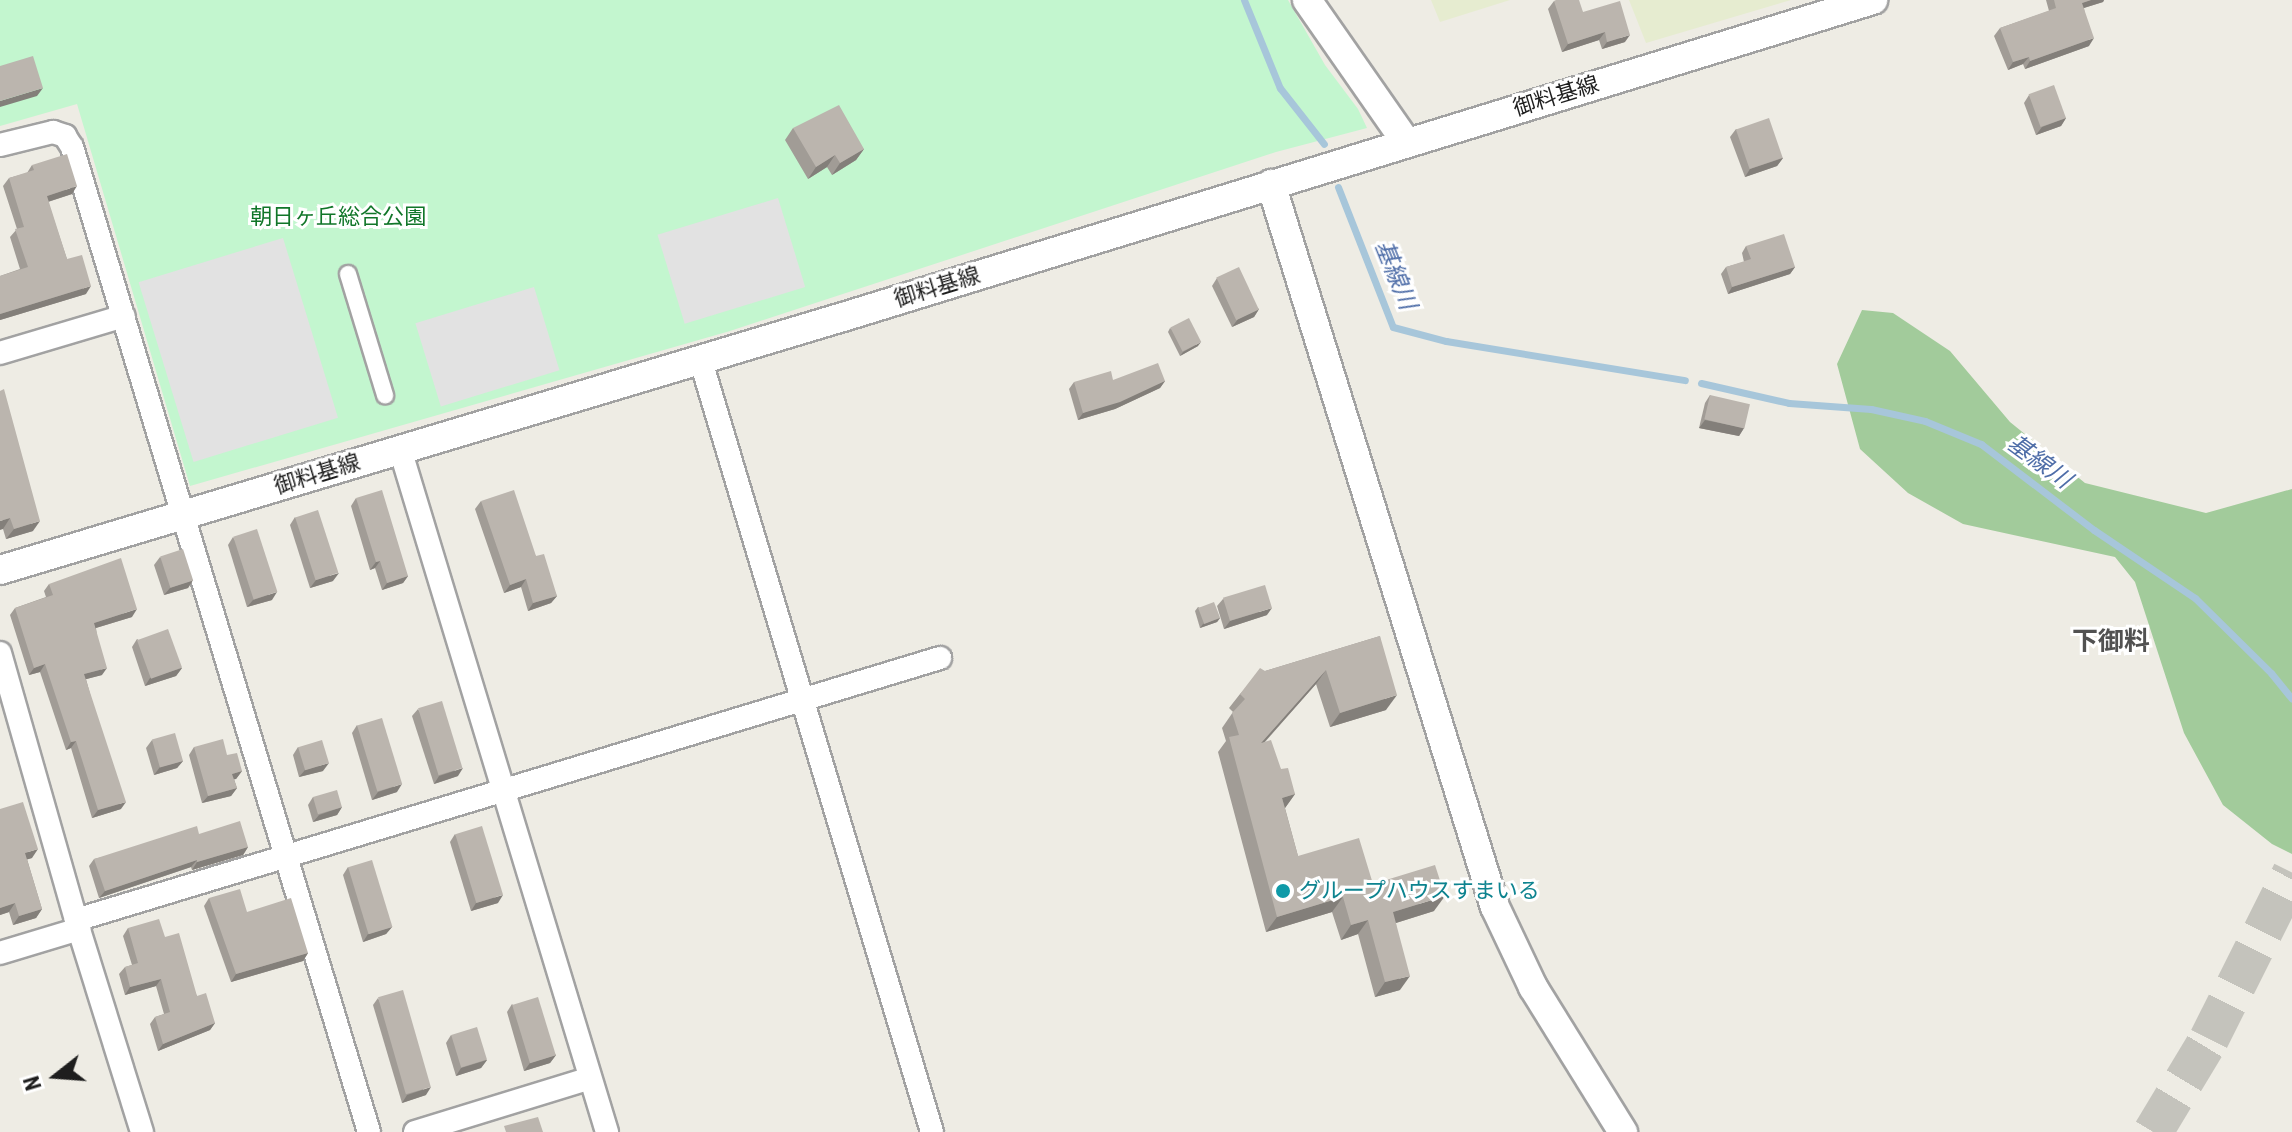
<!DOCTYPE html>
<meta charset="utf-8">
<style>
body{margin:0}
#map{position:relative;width:2292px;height:1132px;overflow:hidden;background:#eeece4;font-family:"Roboto Condensed","Noto Sans JP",sans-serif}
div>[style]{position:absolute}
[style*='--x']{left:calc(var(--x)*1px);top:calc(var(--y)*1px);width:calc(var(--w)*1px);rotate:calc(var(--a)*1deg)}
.farmland>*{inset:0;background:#e6ecd0}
.forest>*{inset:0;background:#a2cb9b}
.park>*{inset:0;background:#c3f6cf}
.parking>*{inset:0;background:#e2e2e2;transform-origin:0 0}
.stream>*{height:7px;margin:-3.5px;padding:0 3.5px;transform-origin:3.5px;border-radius:3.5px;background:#a7c6da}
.motorway-tunnel>*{height:40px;margin-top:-20px;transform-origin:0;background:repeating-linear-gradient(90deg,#c4c3bc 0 40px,transparent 0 60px)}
.roads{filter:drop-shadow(2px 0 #a2a2a2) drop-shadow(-2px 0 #a2a2a2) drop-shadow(0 2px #a2a2a2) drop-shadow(0 -2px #a2a2a2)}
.pedestrian>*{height:16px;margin:-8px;padding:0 8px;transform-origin:8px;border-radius:8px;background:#fff}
.minor>*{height:22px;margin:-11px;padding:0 11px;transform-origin:11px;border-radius:11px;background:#fff}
.tertiary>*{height:28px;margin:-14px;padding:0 14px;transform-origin:14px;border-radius:14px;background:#fff}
.wall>*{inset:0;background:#a19c96}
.shaded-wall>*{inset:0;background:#837f7a}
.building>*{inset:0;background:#bbb5ae;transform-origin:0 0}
.dots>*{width:22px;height:22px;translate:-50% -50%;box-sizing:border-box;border:4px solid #fff;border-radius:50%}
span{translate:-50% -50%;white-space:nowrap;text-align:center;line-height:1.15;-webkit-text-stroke:6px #fff;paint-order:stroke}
.street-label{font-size:22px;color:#1e1e1e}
.park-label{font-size:22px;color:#117629}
.culture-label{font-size:22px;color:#0d838f}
.left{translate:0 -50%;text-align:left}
.water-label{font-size:24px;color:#4f6ea8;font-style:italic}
.quarter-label{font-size:26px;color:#515151;font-weight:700}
.north{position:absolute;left:16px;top:1036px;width:80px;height:80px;-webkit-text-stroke:6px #fff;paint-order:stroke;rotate:253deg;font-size:22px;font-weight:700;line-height:32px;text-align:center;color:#1e1e1e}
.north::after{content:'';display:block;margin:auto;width:28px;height:36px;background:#1e1e1e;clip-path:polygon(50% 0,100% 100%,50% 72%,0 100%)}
</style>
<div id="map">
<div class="farmland">
<div style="clip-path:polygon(1431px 0,1510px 0,1440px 22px)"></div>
<div style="clip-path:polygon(1629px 0,1791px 0,1646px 43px)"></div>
</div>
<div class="forest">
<div style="clip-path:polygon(1862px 310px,1893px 313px,1950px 351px,2010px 422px,2085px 483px,2206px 513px,2292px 489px,2292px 854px,2272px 844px,2223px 805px,2184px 733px,2135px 582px,2115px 557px,1963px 524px,1908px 493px,1860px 449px,1837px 364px)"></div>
</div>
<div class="park">
<div style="clip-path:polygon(0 0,1288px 0,1325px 65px,1358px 109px,1367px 128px,1276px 152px,730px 331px,190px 486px,77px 104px,0 126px)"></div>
</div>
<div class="parking">
<div style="left:778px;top:198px;width:93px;height:126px;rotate:73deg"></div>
<div style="left:283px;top:238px;width:188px;height:151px;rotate:73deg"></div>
<div style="left:534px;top:287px;width:87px;height:124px;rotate:73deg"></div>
</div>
<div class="stream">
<div style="--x:1244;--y:0;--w:95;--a:67.8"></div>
<div style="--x:1280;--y:88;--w:71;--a:51.8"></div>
<div style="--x:1338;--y:187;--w:150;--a:68.6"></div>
<div style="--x:1393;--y:327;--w:55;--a:14.8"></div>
<div style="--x:1446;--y:341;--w:242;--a:9.3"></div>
<div style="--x:1701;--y:383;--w:90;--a:12.8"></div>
<div style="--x:1789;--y:403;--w:82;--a:4.2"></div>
<div style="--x:1871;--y:409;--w:55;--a:12.5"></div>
<div style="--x:1925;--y:421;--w:61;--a:22.3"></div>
<div style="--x:1981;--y:444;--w:142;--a:37.3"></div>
<div style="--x:2094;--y:530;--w:122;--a:34"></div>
<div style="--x:2195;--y:598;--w:107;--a:44.6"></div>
<div style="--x:2271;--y:673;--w:33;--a:51"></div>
</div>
<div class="motorway-tunnel">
<div style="--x:2153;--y:1132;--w:109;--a:-58.9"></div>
<div style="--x:2209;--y:1039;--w:186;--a:-63.4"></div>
</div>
<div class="roads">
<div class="pedestrian">
<div style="--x:348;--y:274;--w:127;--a:73"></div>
</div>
<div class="minor">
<div style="--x:0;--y:145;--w:55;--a:-13.8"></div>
<div style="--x:53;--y:132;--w:13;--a:18"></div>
<div style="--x:65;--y:136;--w:13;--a:58"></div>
<div style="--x:72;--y:147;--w:1029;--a:73.22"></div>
<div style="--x:0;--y:353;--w:129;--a:-16.6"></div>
<div style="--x:700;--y:358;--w:808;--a:73.31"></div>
<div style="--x:400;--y:449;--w:714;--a:73.14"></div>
<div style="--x:0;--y:653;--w:278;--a:74.1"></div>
<div style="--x:76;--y:920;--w:222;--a:72.7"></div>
<div style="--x:76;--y:920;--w:903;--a:-16.87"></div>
<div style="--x:0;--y:953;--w:83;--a:-16.9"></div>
<div style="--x:415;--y:1132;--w:183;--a:-17.1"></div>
</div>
<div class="tertiary">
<div style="--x:1307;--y:0;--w:173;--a:55.1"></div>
<div style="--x:1271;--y:184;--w:757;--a:72.79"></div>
<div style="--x:1495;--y:907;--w:89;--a:64.6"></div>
<div style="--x:1533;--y:987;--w:171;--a:58.2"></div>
<div style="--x:0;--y:570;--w:880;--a:-16.71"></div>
<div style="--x:843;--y:317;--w:1078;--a:-17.11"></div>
</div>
</div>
<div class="wall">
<div style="clip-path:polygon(2046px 0,2104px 0,2103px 2px,2084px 8px,2089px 46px,2025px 69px,2023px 64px,2008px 70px,1994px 36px,2000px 28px,2049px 11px)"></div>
<div style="clip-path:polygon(1554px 1px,1583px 12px,1625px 42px,1602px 49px,1599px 40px,1562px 52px,1548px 9px)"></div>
<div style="clip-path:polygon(2029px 95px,2066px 118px,2061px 126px,2036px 135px,2024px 103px)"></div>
<div style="clip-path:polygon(793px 128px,864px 149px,856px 160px,832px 175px,827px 167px,808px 179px,785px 140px)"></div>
<div style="clip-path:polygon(1736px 129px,1783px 158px,1777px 166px,1745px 177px,1730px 137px)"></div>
<div style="clip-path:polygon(32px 165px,72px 194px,48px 202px,67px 259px,86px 294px,0 320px,0 276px,20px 269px,10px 237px,17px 229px,3px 186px,9px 178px,27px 173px)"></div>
<div style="clip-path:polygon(1746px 246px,1795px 267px,1790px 274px,1728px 294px,1721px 274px,1726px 267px,1744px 262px,1742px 253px)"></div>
<div style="clip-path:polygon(1217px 278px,1259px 309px,1254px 317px,1232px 327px,1212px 286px)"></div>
<div style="clip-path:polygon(1170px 328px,1198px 346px,1180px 356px,1168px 332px)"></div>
<div style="clip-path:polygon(1113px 380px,1165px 381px,1160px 388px,1115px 409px,1078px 420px,1069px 389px,1074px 382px)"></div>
<div style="clip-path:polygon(0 391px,33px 531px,6px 539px,3px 529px)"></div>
<div style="clip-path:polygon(1710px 395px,1744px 428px,1739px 436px,1699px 428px,1705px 403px)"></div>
<div style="clip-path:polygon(356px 498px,408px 576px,403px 583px,382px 590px,375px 568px,370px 570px,351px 506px)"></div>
<div style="clip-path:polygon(481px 501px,536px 556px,557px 596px,551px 603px,528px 611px,521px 587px,504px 593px,475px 509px)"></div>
<div style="clip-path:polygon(295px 517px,333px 581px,310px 588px,290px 525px)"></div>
<div style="clip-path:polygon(233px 537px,272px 600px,247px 607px,228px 545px)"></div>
<div style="clip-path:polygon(160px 557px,193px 580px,188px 588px,164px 595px,154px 565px)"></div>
<div style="clip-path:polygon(49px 584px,132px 617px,96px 628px,102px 675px,86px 679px,121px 809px,92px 818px,71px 748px,66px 750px,40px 672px,29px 675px,10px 615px,15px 608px,46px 597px,44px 591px)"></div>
<div style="clip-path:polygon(1223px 599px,1267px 615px,1224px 629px,1217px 606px)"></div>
<div style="clip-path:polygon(1198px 607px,1220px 618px,1217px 622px,1200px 628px,1195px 611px)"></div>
<div style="clip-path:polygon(1380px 636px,1386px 710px,1330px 727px,1316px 684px,1265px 742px,1295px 794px,1285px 808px,1298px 856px,1373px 884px,1434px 911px,1396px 923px,1400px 990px,1375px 997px,1358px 934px,1341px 940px,1332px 912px,1266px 932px,1218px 752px,1226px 741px,1222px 728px,1233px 712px,1229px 708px,1240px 694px,1265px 671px)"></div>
<div style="clip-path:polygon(137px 639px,182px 668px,176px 676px,145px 686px,132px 647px)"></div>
<div style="clip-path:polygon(418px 709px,458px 776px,434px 784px,412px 716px)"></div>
<div style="clip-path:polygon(357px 725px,397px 792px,372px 800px,352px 733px)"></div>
<div style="clip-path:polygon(152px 740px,183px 761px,177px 768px,154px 775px,146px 748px)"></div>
<div style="clip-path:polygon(194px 747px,227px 755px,242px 771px,236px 779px,234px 779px,237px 788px,231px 796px,202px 803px,189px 755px)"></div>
<div style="clip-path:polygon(298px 747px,323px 771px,299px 777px,293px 755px)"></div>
<div style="clip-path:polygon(313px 797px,342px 807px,337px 815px,313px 822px,308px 805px)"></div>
<div style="clip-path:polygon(0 809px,32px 858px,27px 859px,42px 909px,36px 918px,13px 925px,9px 912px,0 915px)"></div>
<div style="clip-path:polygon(199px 834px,248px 847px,243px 855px,192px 870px,191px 867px,99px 898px,89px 866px,94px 859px)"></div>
<div style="clip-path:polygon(455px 834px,498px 903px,471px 911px,450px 842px)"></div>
<div style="clip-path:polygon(348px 867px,392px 927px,386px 934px,363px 942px,343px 875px)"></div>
<div style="clip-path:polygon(209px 898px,308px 953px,303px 961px,231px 982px,204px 906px)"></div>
<div style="clip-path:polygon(128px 928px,165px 937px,197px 996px,215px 1023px,210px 1030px,158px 1051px,150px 1024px,155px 1017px,164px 1014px,156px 986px,125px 995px,119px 974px,125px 967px,132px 965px,123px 936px)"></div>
<div style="clip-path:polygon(378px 998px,426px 1095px,402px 1103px,373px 1005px)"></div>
<div style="clip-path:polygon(512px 1004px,556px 1055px,550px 1063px,524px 1071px,507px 1012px)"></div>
<div style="clip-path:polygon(451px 1035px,487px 1060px,481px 1068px,456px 1076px,446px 1043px)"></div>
</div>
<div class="shaded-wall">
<div style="clip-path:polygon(2091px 0,2104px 0,2103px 2px,2077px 10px,2082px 3px)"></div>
<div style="clip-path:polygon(1605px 32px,1599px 40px,1562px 52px,1568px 44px)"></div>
<div style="clip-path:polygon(1630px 35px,1625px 42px,1602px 49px,1607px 42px)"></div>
<div style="clip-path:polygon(2094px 38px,2089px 46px,2025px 69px,2030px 61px)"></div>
<div style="clip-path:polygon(2029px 57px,2023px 64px,2008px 70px,2013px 62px)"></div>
<div style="clip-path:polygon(43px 88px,37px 96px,0 107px,0 101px)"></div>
<div style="clip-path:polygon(2066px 118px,2061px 126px,2036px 135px,2042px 127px)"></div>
<div style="clip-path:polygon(864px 149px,856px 160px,832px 175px,840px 163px)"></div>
<div style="clip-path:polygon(835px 155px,827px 167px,808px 179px,816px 167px)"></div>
<div style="clip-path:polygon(1783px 158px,1777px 166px,1745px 177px,1750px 169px)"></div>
<div style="clip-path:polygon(77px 186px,72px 194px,41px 204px,47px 196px)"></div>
<div style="clip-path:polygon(1795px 267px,1790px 274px,1728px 294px,1732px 287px)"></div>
<div style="clip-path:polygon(91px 286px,86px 294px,0 320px,0 314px)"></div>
<div style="clip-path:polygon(1259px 309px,1254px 317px,1232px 327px,1238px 319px)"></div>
<div style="clip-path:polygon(1201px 342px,1198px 346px,1180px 356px,1183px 352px)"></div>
<div style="clip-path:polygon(1165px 381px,1160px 388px,1115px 409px,1078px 420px,1083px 413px)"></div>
<div style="clip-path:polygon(1705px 420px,1744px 428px,1739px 436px,1699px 428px)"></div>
<div style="clip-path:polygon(10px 518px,3px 529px,0 530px,0 521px)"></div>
<div style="clip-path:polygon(40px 521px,33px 531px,6px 539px,14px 529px)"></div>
<div style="clip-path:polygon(380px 561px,375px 568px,370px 570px,376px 562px)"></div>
<div style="clip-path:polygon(339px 573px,333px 581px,310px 588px,316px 580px)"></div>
<div style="clip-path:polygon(408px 576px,403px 583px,382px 590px,387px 583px)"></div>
<div style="clip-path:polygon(526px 579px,521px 587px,504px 593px,510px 585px)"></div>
<div style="clip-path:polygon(193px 580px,188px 588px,164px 595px,170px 588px)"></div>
<div style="clip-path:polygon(277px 592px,272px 600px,247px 607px,253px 600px)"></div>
<div style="clip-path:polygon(557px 596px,551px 603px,528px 611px,533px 603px)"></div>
<div style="clip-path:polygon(1272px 608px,1267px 615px,1224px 629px,1230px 621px)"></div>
<div style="clip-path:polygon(137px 609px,132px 617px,89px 630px,94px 623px)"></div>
<div style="clip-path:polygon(1220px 618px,1217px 622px,1200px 628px,1203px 624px)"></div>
<div style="clip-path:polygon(45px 664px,40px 672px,29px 675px,34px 668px)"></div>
<div style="clip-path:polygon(107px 668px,102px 675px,79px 681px,84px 674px)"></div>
<div style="clip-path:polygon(182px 668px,176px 676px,145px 686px,150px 678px)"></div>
<div style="clip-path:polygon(1326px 670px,1316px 684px,1251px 757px,1261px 743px)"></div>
<div style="clip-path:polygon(1397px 695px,1386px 710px,1330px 727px,1340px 713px)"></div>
<div style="clip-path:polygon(76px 741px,71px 748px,66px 750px,71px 742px)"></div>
<div style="clip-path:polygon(183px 761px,177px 768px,154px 775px,160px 767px)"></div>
<div style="clip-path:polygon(329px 763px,323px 771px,299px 777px,305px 770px)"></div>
<div style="clip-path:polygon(463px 768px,458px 776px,434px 784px,439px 776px)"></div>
<div style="clip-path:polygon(242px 771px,236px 779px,227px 781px,232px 774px)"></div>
<div style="clip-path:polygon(402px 784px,397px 792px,372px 800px,378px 792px)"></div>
<div style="clip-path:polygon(237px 788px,231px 796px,202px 803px,208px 796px)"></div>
<div style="clip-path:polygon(1295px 794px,1285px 808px,1282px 798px)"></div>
<div style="clip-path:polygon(126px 802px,121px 809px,92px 818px,98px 810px)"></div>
<div style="clip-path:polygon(342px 807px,337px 815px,313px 822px,319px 815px)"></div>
<div style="clip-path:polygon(248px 847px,243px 855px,192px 870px,197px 862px)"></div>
<div style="clip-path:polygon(38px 849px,32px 858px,19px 862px,25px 853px)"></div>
<div style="clip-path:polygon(197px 860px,191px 867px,99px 898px,105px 891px)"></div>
<div style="clip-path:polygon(503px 895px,498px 903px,471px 911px,476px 903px)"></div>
<div style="clip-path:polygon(1445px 896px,1434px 911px,1383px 927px,1393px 912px)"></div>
<div style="clip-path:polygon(1343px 897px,1332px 912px,1266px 932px,1277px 917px)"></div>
<div style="clip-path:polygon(15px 903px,9px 912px,0 915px,0 908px)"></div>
<div style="clip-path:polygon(42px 909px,36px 918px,13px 925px,19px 916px)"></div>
<div style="clip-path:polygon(1368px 920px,1358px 934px,1341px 940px,1351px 925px)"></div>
<div style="clip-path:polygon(392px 927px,386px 934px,363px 942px,368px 934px)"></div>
<div style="clip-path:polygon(308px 953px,303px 961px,231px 982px,236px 974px)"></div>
<div style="clip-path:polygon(1410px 976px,1400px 990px,1375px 997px,1385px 982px)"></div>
<div style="clip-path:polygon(161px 979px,156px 986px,125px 995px,130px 987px)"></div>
<div style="clip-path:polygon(215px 1023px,210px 1030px,158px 1051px,163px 1044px)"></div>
<div style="clip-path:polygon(556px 1055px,550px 1063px,524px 1071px,530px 1063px)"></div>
<div style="clip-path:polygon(487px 1060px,481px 1068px,456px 1076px,461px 1068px)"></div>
<div style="clip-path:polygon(431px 1087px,426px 1095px,402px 1103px,407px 1095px)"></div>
</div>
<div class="building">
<div style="clip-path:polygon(1556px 0,1579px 0,1583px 12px,1620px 1px,1630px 35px,1607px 42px,1605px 32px,1568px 44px,1554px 1px)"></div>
<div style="clip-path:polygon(2054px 0,2091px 0,2082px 3px,2094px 38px,2030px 61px,2029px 57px,2013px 62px,2000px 28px,2056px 8px)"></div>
<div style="clip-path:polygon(33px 56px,43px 88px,0 101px,0 66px)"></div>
<div style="left:2054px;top:85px;width:35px;height:27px;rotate:70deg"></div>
<div style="clip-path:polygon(839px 105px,864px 149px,840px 163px,835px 155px,816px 167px,793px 128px)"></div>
<div style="left:1769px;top:118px;width:42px;height:35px;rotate:71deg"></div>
<div style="clip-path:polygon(67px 154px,77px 186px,47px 196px,67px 259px,82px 255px,91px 286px,0 314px,0 276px,28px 267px,15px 229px,24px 227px,9px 178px,34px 170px,32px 165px)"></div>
<div style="clip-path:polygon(1784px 234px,1795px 267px,1732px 287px,1726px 267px,1751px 259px,1746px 246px)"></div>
<div style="left:1239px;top:267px;width:47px;height:25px;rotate:65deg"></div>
<div style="left:1189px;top:318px;width:27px;height:21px;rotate:63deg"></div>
<div style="clip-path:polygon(1158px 363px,1165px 381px,1120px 402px,1083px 413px,1074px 382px,1111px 371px,1113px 380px)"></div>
<div style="clip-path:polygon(4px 389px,40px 521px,14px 529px,10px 518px,0 521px,0 391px)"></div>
<div style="left:1710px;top:395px;width:41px;height:25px;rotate:13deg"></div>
<div style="clip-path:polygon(382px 490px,408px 576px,387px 583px,380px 561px,376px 562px,356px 498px)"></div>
<div style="clip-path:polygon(514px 490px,536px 556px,544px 554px,557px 596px,533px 603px,526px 579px,510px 585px,481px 501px)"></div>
<div style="left:318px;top:510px;width:66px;height:24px;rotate:72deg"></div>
<div style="left:257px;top:529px;width:66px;height:25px;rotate:72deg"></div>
<div style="left:183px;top:549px;width:33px;height:24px;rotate:72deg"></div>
<div style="clip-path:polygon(121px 558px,137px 609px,94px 623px,107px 668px,84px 674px,126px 802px,98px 810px,76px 741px,71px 742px,45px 664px,34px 668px,15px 608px,53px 595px,49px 584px)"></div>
<div style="left:1265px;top:585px;width:24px;height:44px;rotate:73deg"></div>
<div style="left:1214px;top:602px;width:17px;height:17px;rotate:69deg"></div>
<div style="left:168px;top:629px;width:41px;height:33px;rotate:70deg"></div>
<div style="clip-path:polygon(1380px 636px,1397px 695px,1340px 713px,1326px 670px,1261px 743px,1271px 740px,1281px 769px,1288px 768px,1295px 794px,1282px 798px,1298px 856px,1359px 838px,1373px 884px,1435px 865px,1445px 896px,1393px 912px,1410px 976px,1385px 982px,1368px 920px,1351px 925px,1343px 897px,1277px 917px,1229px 737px,1239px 735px,1232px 713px,1245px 699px,1240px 694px,1260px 668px,1265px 671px)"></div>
<div style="left:442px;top:701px;width:70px;height:25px;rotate:73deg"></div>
<div style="left:382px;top:718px;width:69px;height:26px;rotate:73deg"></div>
<div style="left:175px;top:733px;width:29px;height:24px;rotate:74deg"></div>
<div style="clip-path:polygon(223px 739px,227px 755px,237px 753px,242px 771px,232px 774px,237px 788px,208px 796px,194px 747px)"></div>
<div style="left:322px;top:740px;width:24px;height:25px;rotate:73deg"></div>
<div style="left:337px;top:790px;width:18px;height:25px;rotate:74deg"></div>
<div style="clip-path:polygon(23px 802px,38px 849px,25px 853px,42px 909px,19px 916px,15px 903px,0 908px,0 809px)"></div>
<div style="clip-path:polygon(240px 821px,248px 847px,197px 862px,197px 860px,105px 891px,94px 859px,197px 826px,199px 834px)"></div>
<div style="left:482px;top:826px;width:72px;height:28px;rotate:73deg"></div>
<div style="left:372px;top:860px;width:70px;height:25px;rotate:73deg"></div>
<div style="clip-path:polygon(240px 889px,247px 912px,291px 898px,308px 953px,236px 974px,209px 898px)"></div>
<div style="clip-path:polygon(159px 919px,165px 937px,179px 933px,197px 996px,206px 993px,215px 1023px,163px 1044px,155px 1017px,170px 1012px,161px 979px,130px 987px,125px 967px,138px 963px,128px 928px)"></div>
<div style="left:403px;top:990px;width:101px;height:26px;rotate:74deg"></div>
<div style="left:538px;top:997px;width:61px;height:27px;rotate:73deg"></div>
<div style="left:477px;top:1027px;width:34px;height:27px;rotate:73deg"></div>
<div style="clip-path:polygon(538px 1117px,543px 1132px,506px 1132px,504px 1126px)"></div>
</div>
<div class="dots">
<div style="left:1283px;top:891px;background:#0f9aa8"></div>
</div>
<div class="street-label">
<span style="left:1556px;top:96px;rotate:-17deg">御料基線</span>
<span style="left:937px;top:287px;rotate:-17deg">御料基線</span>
<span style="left:317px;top:474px;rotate:-17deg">御料基線</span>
</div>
<div class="park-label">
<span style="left:338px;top:217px">朝日ヶ丘総合公園</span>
</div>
<div class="culture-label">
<span class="left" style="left:1299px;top:891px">グループハウスすまいる</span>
</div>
<div class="water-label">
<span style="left:1395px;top:275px;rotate:68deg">基線川</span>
<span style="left:2039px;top:462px;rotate:36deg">基線川</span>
</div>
<div class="quarter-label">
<span style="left:2111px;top:642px">下御料</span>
</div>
<div class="north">N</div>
</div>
